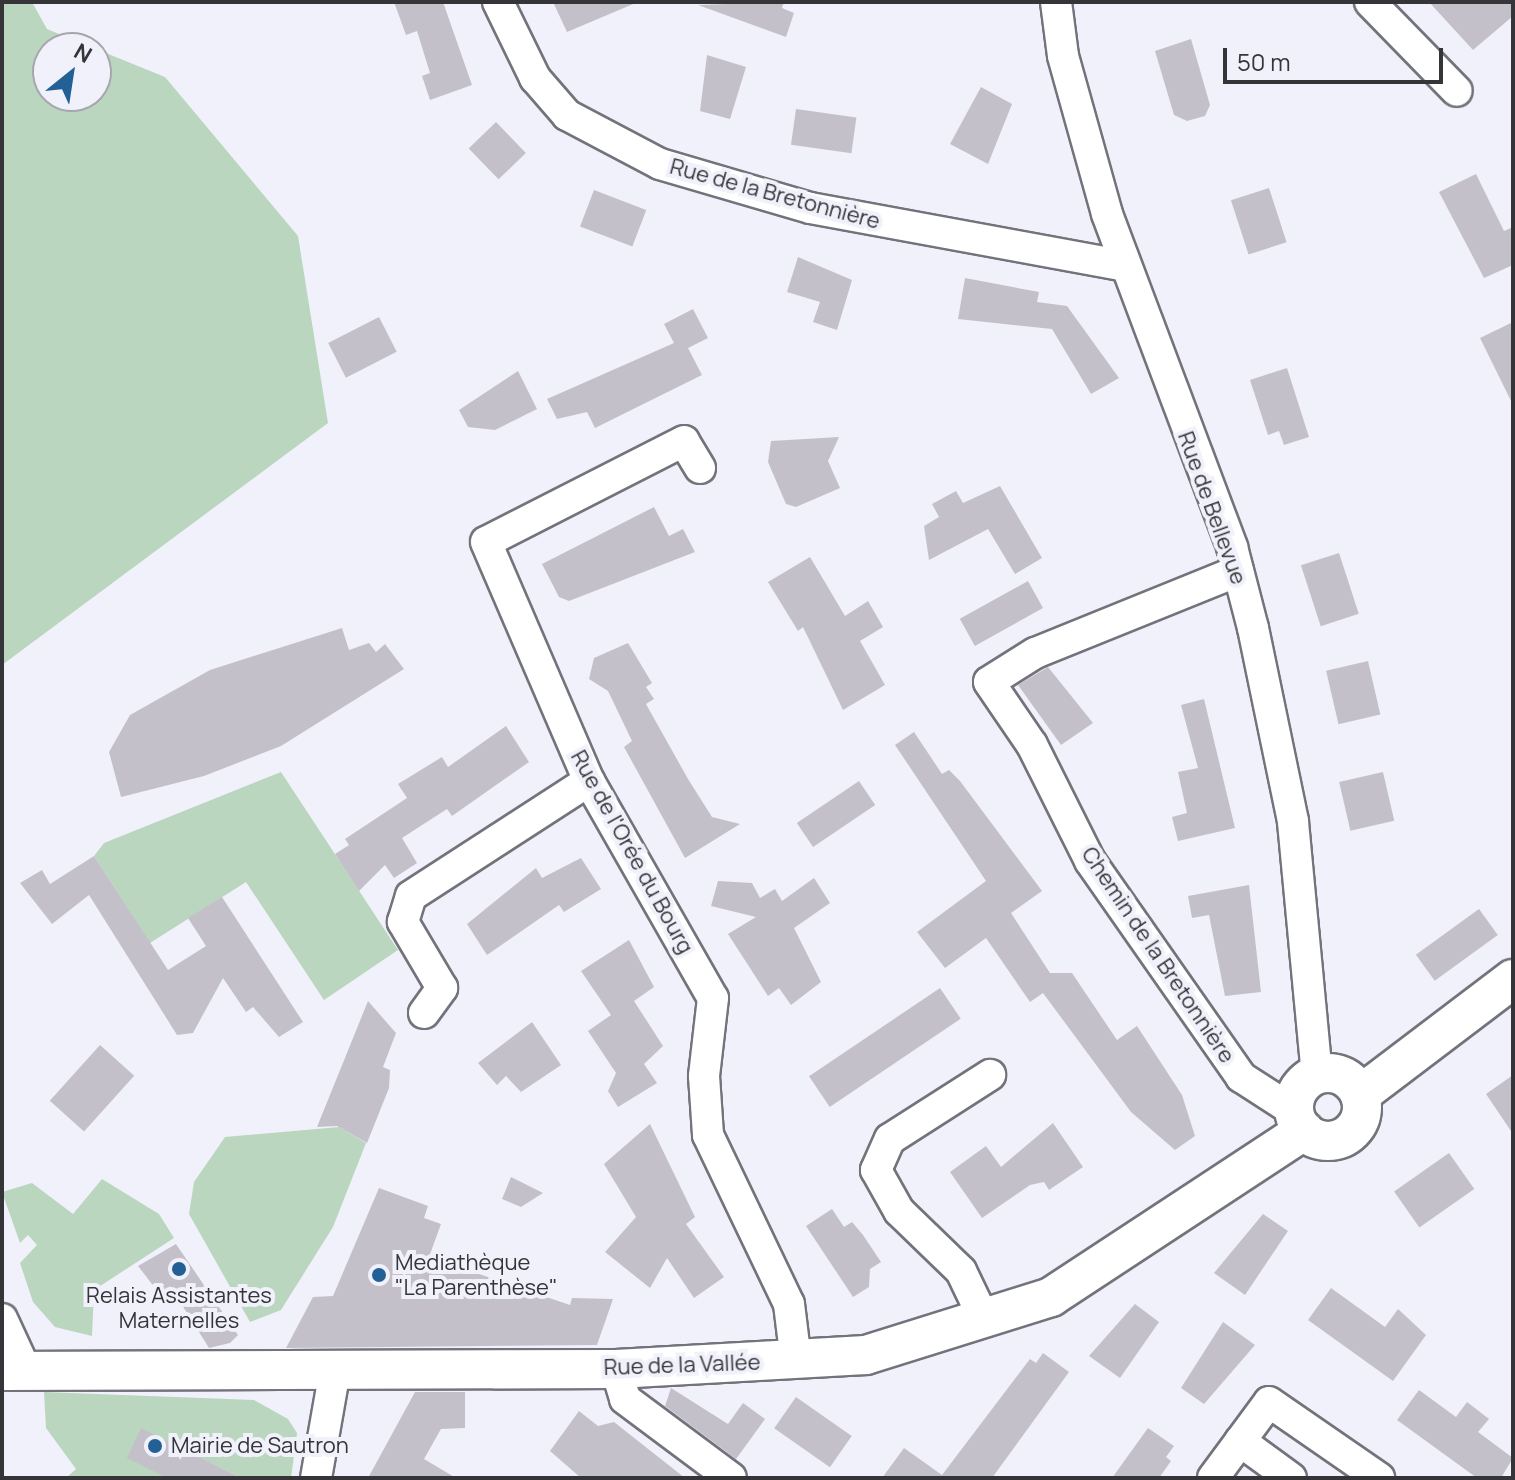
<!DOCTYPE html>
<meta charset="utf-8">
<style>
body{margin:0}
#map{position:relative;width:1515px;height:1480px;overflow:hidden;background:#f1f1fb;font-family:Manrope,sans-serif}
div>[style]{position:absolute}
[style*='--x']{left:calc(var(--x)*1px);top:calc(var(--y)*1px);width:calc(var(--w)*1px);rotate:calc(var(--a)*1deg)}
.green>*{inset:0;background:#bad6bf}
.building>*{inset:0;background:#c4c0c9;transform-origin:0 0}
.roads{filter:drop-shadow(2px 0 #72737b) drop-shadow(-2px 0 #72737b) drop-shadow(0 2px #72737b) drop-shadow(0 -2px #72737b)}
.minor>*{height:30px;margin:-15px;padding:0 15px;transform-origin:15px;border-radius:15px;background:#fff}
.tertiary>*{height:38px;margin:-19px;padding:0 19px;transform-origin:19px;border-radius:19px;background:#fff}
.tertiary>.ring{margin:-19px;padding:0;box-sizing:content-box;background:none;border:38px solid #fff;border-radius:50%}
.dots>*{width:22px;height:22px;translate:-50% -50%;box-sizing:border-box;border:4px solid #f1f1fb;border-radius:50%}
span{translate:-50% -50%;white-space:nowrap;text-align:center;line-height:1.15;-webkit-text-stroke:8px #f1f1fb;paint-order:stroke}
.street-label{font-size:22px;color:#353539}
.poi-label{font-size:22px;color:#353539}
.left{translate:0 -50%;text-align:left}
.frame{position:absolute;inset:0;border:4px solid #353539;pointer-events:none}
.north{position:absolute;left:32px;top:32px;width:80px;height:80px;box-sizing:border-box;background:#f1f1fb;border:2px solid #a6a6ad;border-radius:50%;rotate:30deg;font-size:22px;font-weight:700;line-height:32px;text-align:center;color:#353539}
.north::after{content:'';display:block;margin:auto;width:28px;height:36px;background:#226096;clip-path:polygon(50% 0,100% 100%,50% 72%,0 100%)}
.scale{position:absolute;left:1223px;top:48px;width:220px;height:36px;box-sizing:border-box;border:4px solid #353539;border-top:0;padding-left:10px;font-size:24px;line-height:28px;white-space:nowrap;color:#353539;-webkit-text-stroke:6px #f1f1fb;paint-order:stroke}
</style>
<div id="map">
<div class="green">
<div style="clip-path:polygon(2px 2px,32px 2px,47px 29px,93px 48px,48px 48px,48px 96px,96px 96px,96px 49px,165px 77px,298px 236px,328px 423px,2px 665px)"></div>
<div style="clip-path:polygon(281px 772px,398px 950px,324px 1000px,246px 882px,150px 943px,94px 856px,104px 843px)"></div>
<div style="clip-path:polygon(339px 1127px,366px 1143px,333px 1227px,281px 1310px,250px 1322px,189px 1214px,194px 1182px,225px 1137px)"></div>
<div style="clip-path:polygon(102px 1179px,159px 1214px,174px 1238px,94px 1290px,92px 1336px,55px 1327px,33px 1302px,20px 1263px,37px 1245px,28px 1235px,20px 1243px,2px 1192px,32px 1183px,73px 1214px)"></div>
<div style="clip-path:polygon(44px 1392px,254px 1400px,288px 1419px,297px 1433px,291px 1478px,241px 1478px,141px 1429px,167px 1478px,66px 1478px,76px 1469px,46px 1428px)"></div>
</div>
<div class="building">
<div style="clip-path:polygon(394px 2px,443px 2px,472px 85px,430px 100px,422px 76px,430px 73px,417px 31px,406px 35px)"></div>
<div style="clip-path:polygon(553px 2px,638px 2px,567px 32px)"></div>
<div style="clip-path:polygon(784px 2px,782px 8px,794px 13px,786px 37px,698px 5px)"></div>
<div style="clip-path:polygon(1429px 2px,1513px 2px,1513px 16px,1473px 50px)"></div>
<div style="clip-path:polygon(1191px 39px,1210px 105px,1205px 116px,1187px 121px,1174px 115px,1155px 51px)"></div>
<div style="clip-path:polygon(707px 55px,746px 67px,730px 119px,700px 111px)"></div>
<div style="clip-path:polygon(981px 87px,1012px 104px,988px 164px,950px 144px)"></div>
<div style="left:796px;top:109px;width:61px;height:36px;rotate:8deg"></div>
<div style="left:496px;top:122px;width:43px;height:38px;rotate:46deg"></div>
<div style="clip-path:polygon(1476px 174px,1504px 231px,1513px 227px,1513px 265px,1484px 278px,1439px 192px)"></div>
<div style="left:1269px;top:188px;width:57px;height:40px;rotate:72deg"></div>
<div style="left:594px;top:190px;width:56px;height:39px;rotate:21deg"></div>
<div style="clip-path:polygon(798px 257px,852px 280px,837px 330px,813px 322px,820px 302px,787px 292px)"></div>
<div style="clip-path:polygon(965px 278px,1039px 292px,1037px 302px,1067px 306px,1119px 378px,1091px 394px,1052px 329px,958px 319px)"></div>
<div style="clip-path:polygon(693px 309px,708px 338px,688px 348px,702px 375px,595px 428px,587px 412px,557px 419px,547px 399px,674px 343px,664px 324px)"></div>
<div style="left:379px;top:317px;width:39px;height:57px;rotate:63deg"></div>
<div style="clip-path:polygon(1513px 322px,1513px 405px,1480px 338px)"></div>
<div style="clip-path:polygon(1287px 368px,1309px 437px,1284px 445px,1279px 431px,1268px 435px,1250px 380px)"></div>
<div style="clip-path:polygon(518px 371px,537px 409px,495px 430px,468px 427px,459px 410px)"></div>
<div style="clip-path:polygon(839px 437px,828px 461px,840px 488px,796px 507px,786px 504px,768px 462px,771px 441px)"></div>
<div style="clip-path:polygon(1000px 486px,1042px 558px,1015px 574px,988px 529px,929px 560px,924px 526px,939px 517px,932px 504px,956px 491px,963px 503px)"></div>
<div style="clip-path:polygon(654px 507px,669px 536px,683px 529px,695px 552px,569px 601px,559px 597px,542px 564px)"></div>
<div style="left:1339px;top:553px;width:64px;height:40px;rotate:72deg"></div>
<div style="clip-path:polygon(810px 557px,845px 616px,868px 601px,883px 627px,860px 641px,885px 685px,843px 710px,803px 627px,798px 631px,768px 582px)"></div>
<div style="left:1028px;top:581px;width:31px;height:78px;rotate:61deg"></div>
<div style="clip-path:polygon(342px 628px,349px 650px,369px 643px,376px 652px,385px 644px,404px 669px,281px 746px,204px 776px,121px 797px,109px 752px,130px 715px,210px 670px)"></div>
<div style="clip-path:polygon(628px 643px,652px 683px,646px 687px,654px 699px,646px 704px,688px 779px,712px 817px,740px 824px,685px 858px,624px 747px,632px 741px,608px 691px,589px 679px,594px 658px)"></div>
<div style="left:1368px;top:661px;width:55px;height:43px;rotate:77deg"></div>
<div style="clip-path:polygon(1048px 667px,1093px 723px,1061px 745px,1018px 685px)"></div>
<div style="clip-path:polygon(1204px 699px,1235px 828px,1178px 841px,1172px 817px,1187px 813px,1178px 772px,1198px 768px,1181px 705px)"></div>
<div style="clip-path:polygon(506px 726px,529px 762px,452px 816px,447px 809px,402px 838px,417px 863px,394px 878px,385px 865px,359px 891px,335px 854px,349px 845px,345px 839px,407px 798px,398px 784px,442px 757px,448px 767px)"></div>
<div style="clip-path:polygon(914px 732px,942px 774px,949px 770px,960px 781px,1042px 891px,1011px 913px,1050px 973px,1072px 973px,1117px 1040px,1137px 1026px,1182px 1095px,1195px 1136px,1175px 1150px,1131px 1112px,1043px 993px,1030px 1002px,986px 938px,945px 968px,917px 932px,986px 881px,895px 745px)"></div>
<div style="left:1383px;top:772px;width:50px;height:45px;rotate:77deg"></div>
<div style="left:859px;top:781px;width:29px;height:75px;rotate:56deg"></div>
<div style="clip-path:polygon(94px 856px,168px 970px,206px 946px,188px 918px,222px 897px,303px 1022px,279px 1037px,253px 1007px,246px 1012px,223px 978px,193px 1033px,177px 1035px,89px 895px,52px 924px,20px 883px,42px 870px,50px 884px)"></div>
<div style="clip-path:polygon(581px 858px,601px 889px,564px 912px,559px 905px,487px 955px,467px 924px,536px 868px,542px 878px)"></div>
<div style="clip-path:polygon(814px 878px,830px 903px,794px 928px,821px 982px,791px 1005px,779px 988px,768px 996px,728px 934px,756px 917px,711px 906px,718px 881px,752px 883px,760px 898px,775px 889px,782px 901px)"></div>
<div style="clip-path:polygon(1249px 885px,1261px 992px,1225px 996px,1209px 915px,1192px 918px,1188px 896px)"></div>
<div style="left:1479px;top:909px;width:32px;height:78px;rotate:54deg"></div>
<div style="clip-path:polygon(629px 940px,654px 987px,634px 1001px,663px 1046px,644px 1064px,657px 1083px,618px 1107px,608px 1091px,616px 1073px,588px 1031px,611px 1015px,581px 971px)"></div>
<div style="left:940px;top:988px;width:37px;height:158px;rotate:56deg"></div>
<div style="clip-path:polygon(368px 1001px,396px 1033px,383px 1067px,390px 1070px,389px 1088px,367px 1143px,337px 1126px,317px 1127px)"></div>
<div style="clip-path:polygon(532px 1022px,561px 1065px,521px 1092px,506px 1076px,497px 1085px,478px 1063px)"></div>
<div style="left:100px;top:1045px;width:46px;height:75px;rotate:42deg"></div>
<div style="clip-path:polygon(1513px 1075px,1513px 1134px,1486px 1094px)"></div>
<div style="clip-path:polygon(1053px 1123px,1083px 1167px,1049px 1190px,1044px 1182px,1030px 1185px,982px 1218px,950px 1172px,986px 1146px,1001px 1167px)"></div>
<div style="clip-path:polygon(650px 1124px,695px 1217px,686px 1224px,724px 1277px,694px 1298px,667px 1258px,650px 1288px,605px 1252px,636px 1217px,604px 1164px)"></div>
<div style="left:1449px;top:1153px;width:44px;height:67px;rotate:55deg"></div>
<div style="clip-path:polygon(511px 1177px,543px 1193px,521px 1207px,502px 1199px)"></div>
<div style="clip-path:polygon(379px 1188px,428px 1206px,424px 1218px,441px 1224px,429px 1257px,570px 1305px,572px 1298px,613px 1299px,597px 1345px,286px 1348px,313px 1297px,333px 1296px)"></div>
<div style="clip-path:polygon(832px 1209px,844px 1227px,852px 1222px,863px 1235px,881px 1262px,870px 1269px,869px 1287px,853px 1297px,806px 1226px)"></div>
<div style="clip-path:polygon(1263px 1214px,1288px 1231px,1245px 1295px,1214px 1273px)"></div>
<div style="clip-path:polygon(176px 1244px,238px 1335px,230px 1343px,209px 1348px,170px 1286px,162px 1297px,138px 1266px)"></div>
<div style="clip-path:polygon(1331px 1288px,1385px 1327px,1398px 1309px,1426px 1335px,1393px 1381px,1308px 1320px)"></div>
<div style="clip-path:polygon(1135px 1304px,1159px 1322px,1120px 1378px,1089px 1356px)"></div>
<div style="clip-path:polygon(1223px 1322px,1255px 1345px,1204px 1404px,1181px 1388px)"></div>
<div style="clip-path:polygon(1043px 1353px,1069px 1372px,992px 1478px,882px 1478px,904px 1448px,942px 1475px,1030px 1359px,1036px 1363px)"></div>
<div style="clip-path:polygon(671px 1388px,728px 1424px,743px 1403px,765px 1419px,736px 1459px,665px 1406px)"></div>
<div style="clip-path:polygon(1419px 1390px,1456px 1417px,1467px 1402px,1489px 1419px,1478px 1432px,1513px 1458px,1501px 1478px,1477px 1478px,1397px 1420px)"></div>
<div style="clip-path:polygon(415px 1392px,465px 1392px,465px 1428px,441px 1429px,424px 1459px,456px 1478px,368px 1478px)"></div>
<div style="left:796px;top:1397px;width:68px;height:38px;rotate:35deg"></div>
<div style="clip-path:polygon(579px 1411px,598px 1426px,614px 1422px,685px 1478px,581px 1478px,550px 1451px)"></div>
<div style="clip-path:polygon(141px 1428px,241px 1478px,167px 1478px,127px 1458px)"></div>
<div style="clip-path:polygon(1148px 1428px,1174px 1446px,1166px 1457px,1171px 1461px,1159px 1478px,1112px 1478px)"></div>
</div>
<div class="roads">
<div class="minor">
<div style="--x:498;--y:2;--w:85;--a:64"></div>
<div style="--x:535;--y:78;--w:49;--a:49.1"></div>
<div style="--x:567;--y:115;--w:105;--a:27.8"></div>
<div style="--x:660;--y:164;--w:156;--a:16.3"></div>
<div style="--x:810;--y:208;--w:320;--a:10.4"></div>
<div style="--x:1056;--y:2;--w:54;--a:82.6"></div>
<div style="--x:1063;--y:56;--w:164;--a:74.4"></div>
<div style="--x:1107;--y:214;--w:356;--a:69.4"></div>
<div style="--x:1232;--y:547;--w:84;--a:75.5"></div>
<div style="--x:1253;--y:628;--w:198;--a:78.3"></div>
<div style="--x:1293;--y:822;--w:254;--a:84.6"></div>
<div style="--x:1370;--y:2;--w:124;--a:45.7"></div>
<div style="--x:700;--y:468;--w:31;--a:-121"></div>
<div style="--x:684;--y:441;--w:222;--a:153"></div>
<div style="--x:486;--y:542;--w:260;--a:66.7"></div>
<div style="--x:589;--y:781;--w:250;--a:60.3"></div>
<div style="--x:713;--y:998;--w:79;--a:96.6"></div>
<div style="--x:704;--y:1076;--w:59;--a:86.1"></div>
<div style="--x:708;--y:1135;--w:187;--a:64.4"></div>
<div style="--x:789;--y:1304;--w:57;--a:83"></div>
<div style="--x:1238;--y:571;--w:219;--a:158"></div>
<div style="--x:1035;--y:653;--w:54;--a:147.8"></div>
<div style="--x:989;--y:682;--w:76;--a:55.7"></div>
<div style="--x:1032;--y:745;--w:130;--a:63.4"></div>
<div style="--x:1090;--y:861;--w:264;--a:55"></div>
<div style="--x:1241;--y:1077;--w:63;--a:32.7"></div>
<div style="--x:424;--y:1013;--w:31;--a:-54"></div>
<div style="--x:442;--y:988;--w:77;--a:-120.6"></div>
<div style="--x:403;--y:922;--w:27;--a:-73"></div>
<div style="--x:411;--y:896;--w:212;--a:-32.9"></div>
<div style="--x:2;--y:1319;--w:57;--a:65.2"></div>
<div style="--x:985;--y:1321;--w:55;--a:-115.6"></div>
<div style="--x:961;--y:1271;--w:86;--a:-135.9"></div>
<div style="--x:899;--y:1211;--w:47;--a:-119.3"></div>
<div style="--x:876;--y:1170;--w:34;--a:-66"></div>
<div style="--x:890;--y:1139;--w:119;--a:-32.6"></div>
<div style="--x:616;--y:1369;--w:31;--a:73"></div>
<div style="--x:625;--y:1399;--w:132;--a:36.7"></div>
<div style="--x:1240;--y:1441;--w:63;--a:36"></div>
<div style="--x:316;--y:1478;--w:110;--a:-80"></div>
<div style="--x:1213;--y:1478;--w:94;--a:-53.6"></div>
<div style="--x:1269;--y:1402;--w:134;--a:34.6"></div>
</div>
<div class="tertiary">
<div class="ring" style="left:1294px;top:1073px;width:30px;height:30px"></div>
<div style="--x:1360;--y:1095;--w:192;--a:-37.2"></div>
<div style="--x:2;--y:1371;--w:614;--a:-0.19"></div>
<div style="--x:616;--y:1369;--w:250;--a:-3.2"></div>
<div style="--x:866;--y:1355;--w:194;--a:-17.4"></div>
<div style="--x:1051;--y:1297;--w:303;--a:-33.3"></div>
</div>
</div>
<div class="dots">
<div style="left:179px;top:1269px;background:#226096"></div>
<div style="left:379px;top:1275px;background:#226096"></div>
<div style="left:155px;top:1446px;background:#226096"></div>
</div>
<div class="street-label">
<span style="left:775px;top:194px;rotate:15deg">Rue de la Bretonnière</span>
<span style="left:1212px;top:508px;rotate:70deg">Rue de Bellevue</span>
<span style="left:632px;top:852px;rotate:61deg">Rue de l'Orée du Bourg</span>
<span style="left:1158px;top:955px;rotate:56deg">Chemin de la Bretonnière</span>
<span style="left:682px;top:1365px;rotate:-2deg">Rue de la Vallée</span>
</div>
<div class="poi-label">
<span class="left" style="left:395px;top:1275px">Mediathèque<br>"La Parenthèse"</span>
<span style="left:179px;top:1308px">Relais Assistantes<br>Maternelles</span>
<span class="left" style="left:171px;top:1446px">Mairie de Sautron</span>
</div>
<div class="frame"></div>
<div class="north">N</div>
<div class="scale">50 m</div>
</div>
